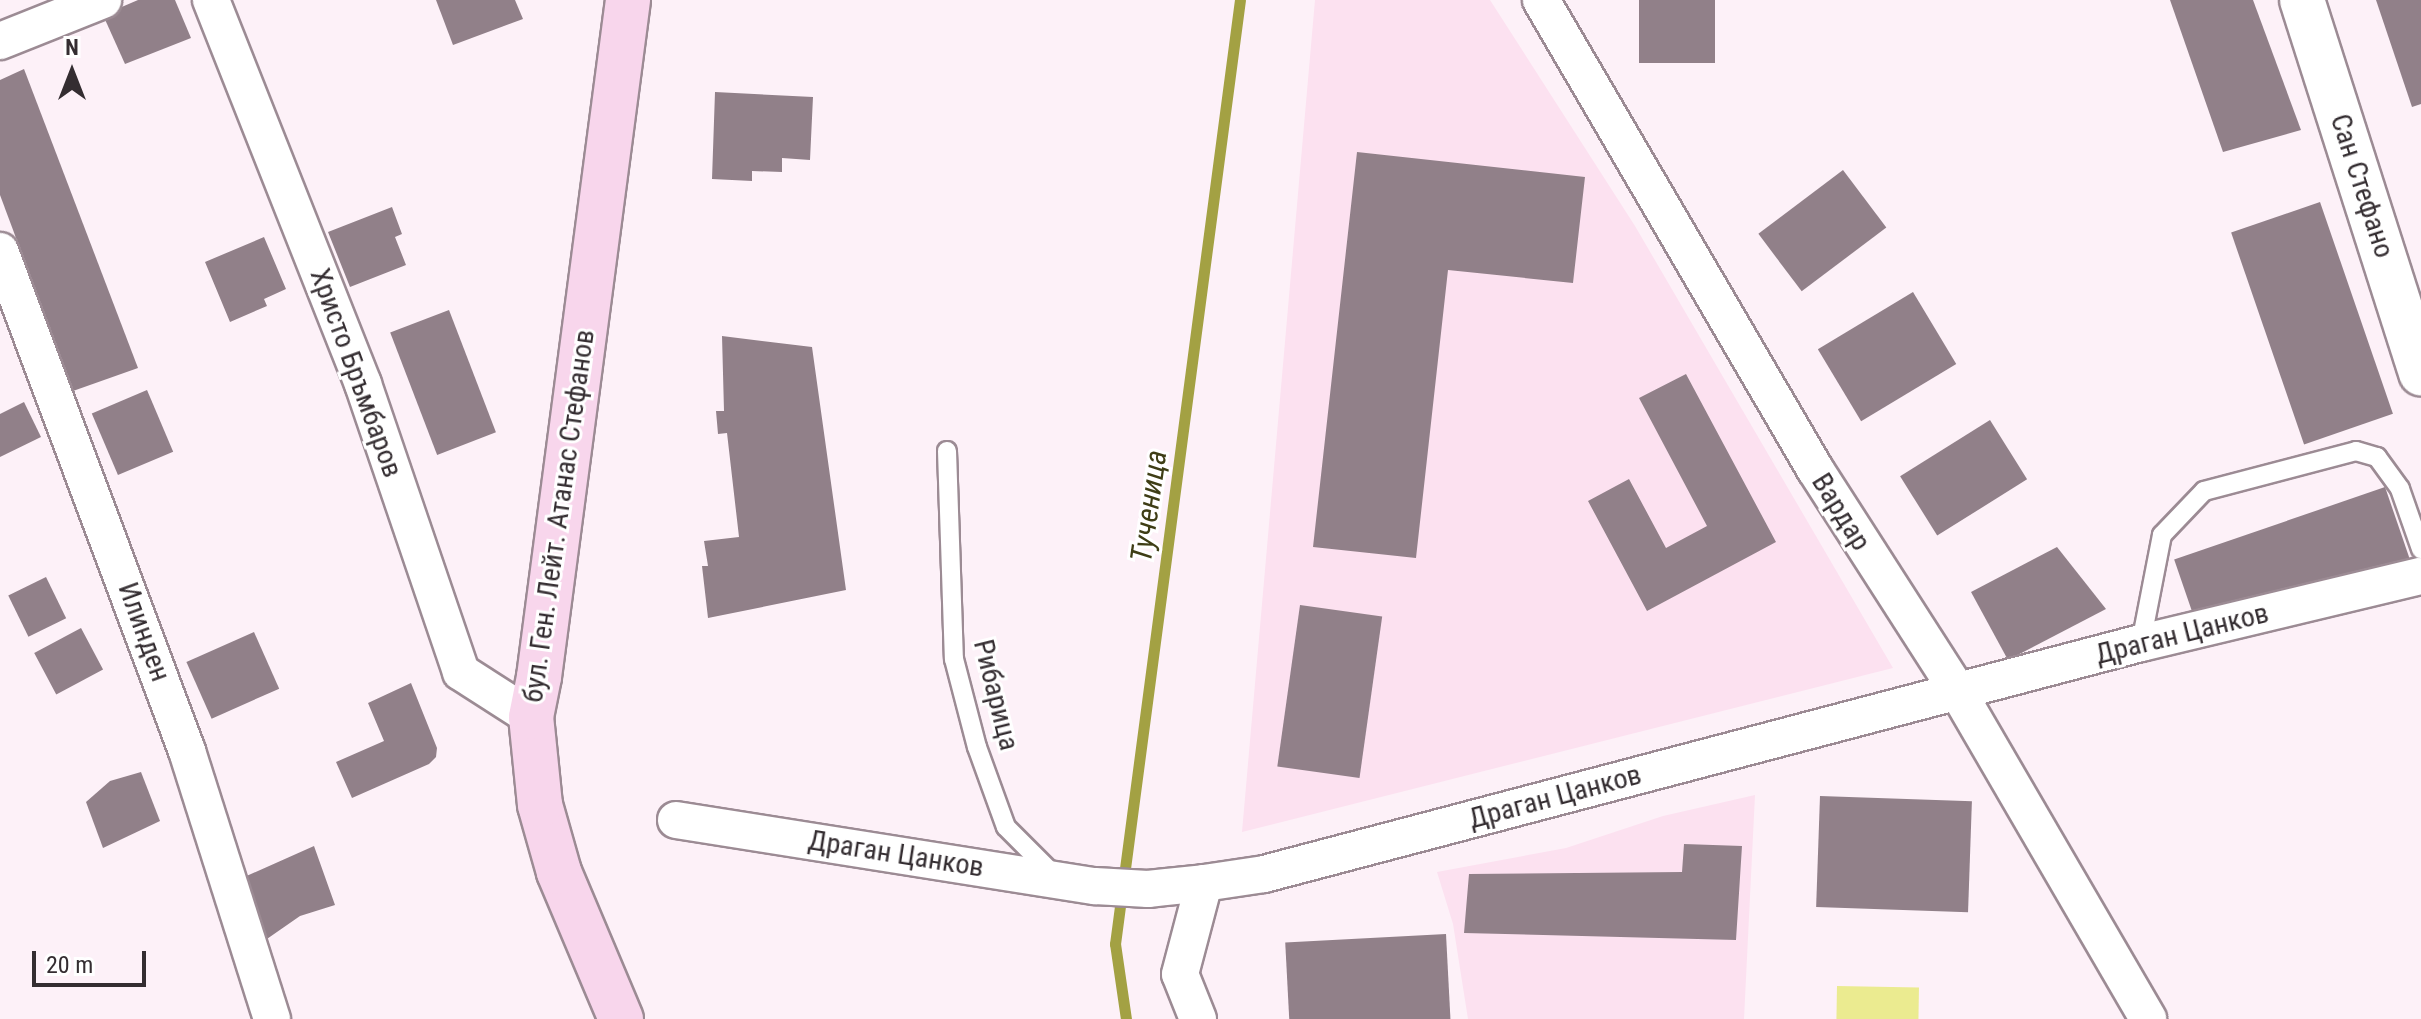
<!DOCTYPE html>
<meta charset="utf-8">
<style>
body{margin:0}
#map{position:relative;width:2421px;height:1019px;overflow:hidden;background:#fdf1f8;font-family:"Roboto Condensed",sans-serif}
div>[style]{position:absolute}
[style*='--x']{left:calc(var(--x)*1px);top:calc(var(--y)*1px);width:calc(var(--w)*1px);rotate:calc(var(--a)*1deg)}
.built>*{inset:0;background:#fce1f0}
.green>*{inset:0;background:#ebeb90;transform-origin:0 0}
.stream>*{height:11px;margin:-5.5px;padding:0 5.5px;transform-origin:5.5px;border-radius:5.5px;background:#a3a143}
.building>*{inset:0;background:#918089;transform-origin:0 0}
.roads{filter:drop-shadow(2px 0 #9c8b94) drop-shadow(-2px 0 #9c8b94) drop-shadow(0 2px #9c8b94) drop-shadow(0 -2px #9c8b94)}
.service>*{height:18px;margin:-9px;padding:0 9px;transform-origin:9px;border-radius:9px;background:#fff}
.minor>*{height:36px;margin:-18px;padding:0 18px;transform-origin:18px;border-radius:18px;background:#fff}
.tertiary>*{height:44px;margin:-22px;padding:0 22px;transform-origin:22px;border-radius:22px;background:#fff}
.secondary>*{height:44px;margin:-22px;padding:0 22px;transform-origin:22px;border-radius:22px;background:#f8d6ec}
span{translate:-50% -50%;white-space:nowrap;text-align:center;line-height:1.15;-webkit-text-stroke:6px #fff;paint-order:stroke}
.street-label{font-size:28px;color:#342d31}
.water-label{font-size:30px;color:#3e3d15;font-style:italic}
.north{position:absolute;left:32px;top:32px;width:80px;height:80px;-webkit-text-stroke:6px #fff;paint-order:stroke;rotate:0deg;font-size:22px;font-weight:700;line-height:32px;text-align:center;color:#342d31}
.north::after{content:'';display:block;margin:auto;width:28px;height:36px;background:#342d31;clip-path:polygon(50% 0,100% 100%,50% 72%,0 100%)}
.scale{position:absolute;left:32px;top:951px;width:114px;height:36px;box-sizing:border-box;border:4px solid #342d31;border-top:0;padding-left:10px;font-size:24px;line-height:28px;white-space:nowrap;color:#342d31;-webkit-text-stroke:6px #fff;paint-order:stroke}
</style>
<div id="map">
<div class="built">
<div style="clip-path:polygon(1315px 0,1490px 0,1635px 226px,1893px 668px,1242px 832px)"></div>
<div style="clip-path:polygon(1755px 795px,1744px 1019px,1468px 1019px,1453px 924px,1437px 872px,1566px 848px,1663px 816px)"></div>
</div>
<div class="green">
<div style="left:1837px;top:986px;width:82px;height:33px;rotate:1deg"></div>
</div>
<div class="stream">
<div style="--x:1126;--y:1019;--w:76;--a:-98.3"></div>
<div style="--x:1115;--y:944;--w:952;--a:-82.46"></div>
</div>
<div class="building">
<div style="clip-path:polygon(138px 0,175px 0,191px 38px,125px 64px,103px 15px)"></div>
<div style="clip-path:polygon(436px 0,515px 0,523px 19px,453px 45px)"></div>
<div style="left:1639px;top:0;width:76px;height:63px"></div>
<div style="clip-path:polygon(2170px 0,2253px 0,2301px 130px,2223px 152px)"></div>
<div style="clip-path:polygon(2376px 0,2421px 0,2421px 104px,2412px 107px)"></div>
<div style="clip-path:polygon(24px 69px,138px 368px,73px 391px,0 195px,0 80px)"></div>
<div style="clip-path:polygon(715px 92px,813px 97px,810px 160px,782px 158px,782px 172px,752px 171px,752px 181px,712px 179px)"></div>
<div style="clip-path:polygon(1357px 152px,1585px 177px,1573px 283px,1448px 270px,1416px 558px,1313px 547px)"></div>
<div style="left:1843px;top:170px;width:72px;height:106px;rotate:53deg"></div>
<div style="left:2320px;top:202px;width:224px;height:94px;rotate:71deg"></div>
<div style="clip-path:polygon(392px 207px,402px 234px,395px 237px,406px 265px,350px 287px,328px 232px)"></div>
<div style="clip-path:polygon(264px 237px,286px 289px,264px 299px,267px 306px,230px 322px,205px 262px)"></div>
<div style="left:1913px;top:292px;width:84px;height:111px;rotate:59deg"></div>
<div style="left:449px;top:310px;width:131px;height:63px;rotate:69deg"></div>
<div style="clip-path:polygon(722px 336px,812px 347px,846px 590px,708px 618px,702px 566px,708px 566px,704px 541px,739px 537px,727px 433px,718px 434px,716px 411px,724px 411px)"></div>
<div style="clip-path:polygon(1686px 374px,1776px 542px,1647px 611px,1588px 501px,1629px 479px,1666px 548px,1707px 526px,1639px 398px)"></div>
<div style="left:147px;top:390px;width:67px;height:60px;rotate:67deg"></div>
<div style="clip-path:polygon(24px 402px,41px 437px,0 457px,0 414px)"></div>
<div style="left:1990px;top:420px;width:70px;height:106px;rotate:58deg"></div>
<div style="left:2385px;top:487px;width:75px;height:223px;rotate:71deg"></div>
<div style="clip-path:polygon(2057px 547px,2106px 609px,2008px 660px,1971px 592px)"></div>
<div style="left:46px;top:577px;width:46px;height:42px;rotate:64deg"></div>
<div style="left:1300px;top:605px;width:83px;height:163px;rotate:8deg"></div>
<div style="left:81px;top:628px;width:47px;height:53px;rotate:62deg"></div>
<div style="left:254px;top:632px;width:62px;height:74px;rotate:66deg"></div>
<div style="clip-path:polygon(411px 683px,437px 748px,436px 757px,429px 764px,352px 798px,336px 762px,384px 741px,368px 703px)"></div>
<div style="clip-path:polygon(141px 772px,160px 821px,103px 848px,86px 802px,110px 781px)"></div>
<div style="left:1820px;top:796px;width:152px;height:111px;rotate:2deg"></div>
<div style="clip-path:polygon(1684px 844px,1742px 846px,1736px 940px,1464px 933px,1469px 874px,1682px 872px)"></div>
<div style="clip-path:polygon(314px 846px,335px 905px,300px 916px,264px 941px,242px 878px)"></div>
<div style="left:1446px;top:934px;width:85px;height:161px;rotate:87deg"></div>
</div>
<div class="roads">
<div class="service">
<div style="--x:947;--y:451;--w:208;--a:88.1"></div>
<div style="--x:954;--y:659;--w:91;--a:75.4"></div>
<div style="--x:977;--y:747;--w:85;--a:70.1"></div>
<div style="--x:1006;--y:827;--w:68;--a:45"></div>
<div style="--x:2141;--y:643;--w:110;--a:-79"></div>
<div style="--x:2162;--y:535;--w:61;--a:-46.3"></div>
<div style="--x:2204;--y:491;--w:157;--a:-14.7"></div>
<div style="--x:2356;--y:451;--w:22;--a:16"></div>
<div style="--x:2377;--y:457;--w:39;--a:54"></div>
<div style="--x:2400;--y:489;--w:64;--a:70.7"></div>
</div>
<div class="minor">
<div style="--x:211;--y:0;--w:413;--a:68.4"></div>
<div style="--x:363;--y:384;--w:304;--a:71.2"></div>
<div style="--x:461;--y:672;--w:83;--a:32.7"></div>
<div style="--x:1541;--y:0;--w:543;--a:59.71"></div>
<div style="--x:1815;--y:469;--w:265;--a:57.3"></div>
<div style="--x:1958;--y:692;--w:378;--a:59.8"></div>
<div style="--x:0;--y:41;--w:111;--a:-21.7"></div>
<div style="--x:0;--y:251;--w:534;--a:69.49"></div>
<div style="--x:187;--y:751;--w:281;--a:72.4"></div>
<div style="--x:676;--y:820;--w:424;--a:9"></div>
<div style="--x:1095;--y:886;--w:53;--a:3.2"></div>
<div style="--x:1148;--y:889;--w:56;--a:-6.1"></div>
<div style="--x:1204;--y:883;--w:61;--a:-8.5"></div>
<div style="--x:1264;--y:874;--w:907;--a:-14.76"></div>
<div style="--x:2141;--y:643;--w:288;--a:-13.5"></div>
<div style="--x:1198;--y:1019;--w:48;--a:-111.8"></div>
<div style="--x:1180;--y:974;--w:94;--a:-75.2"></div>
</div>
<div class="tertiary">
<div style="--x:2302;--y:0;--w:392;--a:72.3"></div>
</div>
<div class="secondary">
<div style="--x:621;--y:1019;--w:160;--a:-112.9"></div>
<div style="--x:559;--y:872;--w:70;--a:-105.8"></div>
<div style="--x:540;--y:805;--w:88;--a:-95.8"></div>
<div style="--x:531;--y:717;--w:41;--a:-78.7"></div>
<div style="--x:539;--y:677;--w:683;--a:-82.51"></div>
</div>
</div>
<div class="street-label">
<span style="left:2362px;top:186px;rotate:72deg">Сан Стефано</span>
<span style="left:356px;top:373px;rotate:70deg">Христо Бръмбаров</span>
<span style="left:1841px;top:512px;rotate:58deg">Вардар</span>
<span style="left:559px;top:516px;rotate:-82deg">бул. Ген. Лейт. Атанас Стефанов</span>
<span style="left:144px;top:632px;rotate:70deg">Илинден</span>
<span style="left:2182px;top:634px;rotate:-14deg">Драган Цанков</span>
<span style="left:996px;top:695px;rotate:76deg">Рибарица</span>
<span style="left:1555px;top:797px;rotate:-15deg">Драган Цанков</span>
<span style="left:896px;top:854px;rotate:9deg">Драган Цанков</span>
</div>
<div class="water-label">
<span style="left:1149px;top:506px;rotate:-82deg">Тученица</span>
</div>
<div class="north">N</div>
<div class="scale">20 m</div>
</div>
